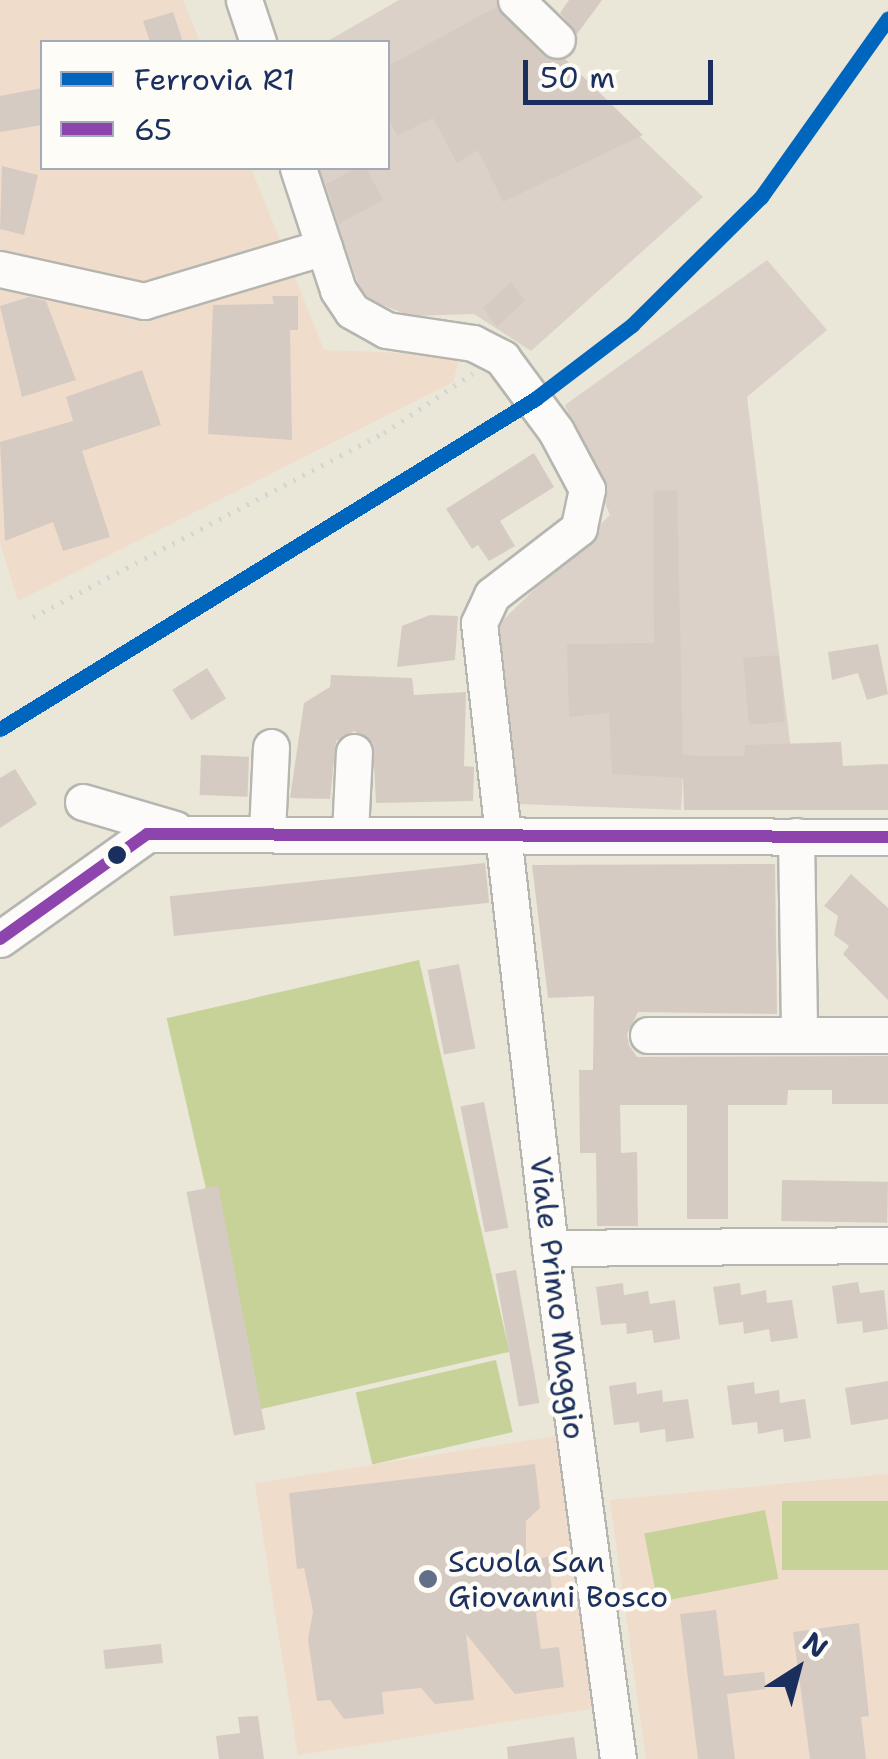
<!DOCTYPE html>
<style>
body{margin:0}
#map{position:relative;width:888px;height:1759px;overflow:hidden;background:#eae6d8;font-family:"Shantell Sans",sans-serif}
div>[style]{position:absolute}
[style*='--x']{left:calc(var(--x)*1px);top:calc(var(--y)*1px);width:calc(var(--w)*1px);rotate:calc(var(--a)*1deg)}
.built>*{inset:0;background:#f0dccb;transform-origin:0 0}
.industrial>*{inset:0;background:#dcd1c9}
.green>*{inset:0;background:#c7d299;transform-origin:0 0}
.building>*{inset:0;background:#d6cbc3;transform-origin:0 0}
.path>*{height:5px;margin-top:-2.5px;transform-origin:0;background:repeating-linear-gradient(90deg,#d5d5d4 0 2.5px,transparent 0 10.5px)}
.roads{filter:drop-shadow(2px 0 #b6b6b1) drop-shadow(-2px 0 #b6b6b1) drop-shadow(0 2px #b6b6b1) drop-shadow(0 -2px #b6b6b1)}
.minor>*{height:35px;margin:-17.5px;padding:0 17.5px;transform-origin:17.5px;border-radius:17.5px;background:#fcfbf9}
.bus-1>*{height:12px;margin:-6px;padding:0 6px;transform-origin:6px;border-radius:6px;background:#8e44ad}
.rail-1>*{height:15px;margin:-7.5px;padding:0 7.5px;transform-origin:7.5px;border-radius:7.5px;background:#0065bd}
.dots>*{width:28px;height:28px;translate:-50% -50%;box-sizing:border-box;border:5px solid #fdfcf7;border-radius:50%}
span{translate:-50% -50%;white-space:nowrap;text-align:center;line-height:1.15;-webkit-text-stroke:9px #fdfcf7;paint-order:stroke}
.street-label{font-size:30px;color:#1b2f5e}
.poi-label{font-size:30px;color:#1b2f5e}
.left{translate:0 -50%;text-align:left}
.legend{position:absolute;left:40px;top:40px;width:350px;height:130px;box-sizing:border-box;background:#fdfcf7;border:2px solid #a3aaba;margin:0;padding:12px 18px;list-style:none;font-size:30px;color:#1b2f5e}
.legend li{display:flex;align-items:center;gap:20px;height:50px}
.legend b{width:50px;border:2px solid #a3aaba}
.north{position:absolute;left:748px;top:1619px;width:100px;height:100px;-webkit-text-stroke:8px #fdfcf7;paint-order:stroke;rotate:36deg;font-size:28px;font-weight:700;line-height:40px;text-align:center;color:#1b2f5e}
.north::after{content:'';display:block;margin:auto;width:35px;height:45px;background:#1b2f5e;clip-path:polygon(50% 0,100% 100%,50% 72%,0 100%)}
.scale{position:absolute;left:523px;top:60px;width:190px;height:45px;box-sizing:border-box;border:5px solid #1b2f5e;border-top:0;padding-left:12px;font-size:30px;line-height:35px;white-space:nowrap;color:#1b2f5e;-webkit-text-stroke:8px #fdfcf7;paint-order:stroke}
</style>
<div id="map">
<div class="built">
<div style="clip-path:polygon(0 0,183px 0,200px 42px,42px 42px,42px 168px,251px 168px,324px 350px,460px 355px,453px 382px,18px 601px,0 542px)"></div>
<div style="left:555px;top:1436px;width:275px;height:304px;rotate:81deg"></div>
<div style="clip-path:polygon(888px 1474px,888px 1759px,646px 1759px,610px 1500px)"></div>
</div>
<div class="industrial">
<div style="clip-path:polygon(399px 0,497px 0,703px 197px,531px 351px,474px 314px,410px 316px,363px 297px,317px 168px,388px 168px,388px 42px,326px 42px)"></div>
<div style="clip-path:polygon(767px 260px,827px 330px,747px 397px,792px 758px,684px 755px,681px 810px,520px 804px,494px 629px,610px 515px,565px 405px)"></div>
</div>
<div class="green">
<div style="left:419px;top:960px;width:402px;height:259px;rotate:77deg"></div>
<div style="left:496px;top:1360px;width:74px;height:144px;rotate:77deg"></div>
<div style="left:888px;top:1501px;width:69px;height:106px;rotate:90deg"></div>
<div style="left:765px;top:1510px;width:70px;height:123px;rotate:79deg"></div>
</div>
<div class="building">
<div style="clip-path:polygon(569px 0,602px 0,577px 34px,560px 13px)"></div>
<div style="clip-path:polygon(496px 7px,543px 56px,565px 59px,643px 135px,503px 202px,478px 150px,457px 163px,433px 118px,397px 136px,388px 117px,388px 66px)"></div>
<div style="clip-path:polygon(173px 12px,183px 42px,150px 42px,143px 21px)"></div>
<div style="clip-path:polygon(42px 88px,42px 125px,0 132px,0 96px)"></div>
<div style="clip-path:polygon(2px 166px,38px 175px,24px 235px,0 229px)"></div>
<div style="clip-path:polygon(357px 168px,366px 168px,383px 200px,339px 224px,326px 184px)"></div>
<div style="clip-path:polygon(511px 282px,525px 300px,497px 327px,483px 308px)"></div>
<div style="clip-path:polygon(272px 296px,298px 296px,298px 330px,290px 330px,292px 440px,208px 434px,213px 305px,274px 304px)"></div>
<div style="clip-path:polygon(29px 297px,46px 301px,76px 380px,22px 397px,0 306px)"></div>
<div style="clip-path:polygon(142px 370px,161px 425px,82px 451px,110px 537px,63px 551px,53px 522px,5px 541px,0 442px,73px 421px,66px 397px)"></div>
<div style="clip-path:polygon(534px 453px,554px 487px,500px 521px,515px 546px,489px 561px,478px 545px,472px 549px,446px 509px)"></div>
<div style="clip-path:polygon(677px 490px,683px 755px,744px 756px,745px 745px,841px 742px,843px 766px,888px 764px,888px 810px,684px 810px,683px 778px,612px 774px,609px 713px,569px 717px,567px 644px,654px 643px,653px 491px)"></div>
<div style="clip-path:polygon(430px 615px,458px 616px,455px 660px,397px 667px,402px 626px)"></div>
<div style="clip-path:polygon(878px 644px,888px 694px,867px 700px,858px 673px,832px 680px,828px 652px)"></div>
<div style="left:779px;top:655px;width:67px;height:36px;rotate:85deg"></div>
<div style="left:207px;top:668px;width:36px;height:41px;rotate:58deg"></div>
<div style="clip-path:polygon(331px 675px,412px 678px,414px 695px,466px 692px,464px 766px,474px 767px,473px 801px,376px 803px,373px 743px,354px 731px,336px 741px,330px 799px,290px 798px,304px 703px,330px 687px)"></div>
<div style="left:201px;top:755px;width:48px;height:40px;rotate:2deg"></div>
<div style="clip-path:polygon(15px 769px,37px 804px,0 828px,0 778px)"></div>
<div style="left:485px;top:863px;width:40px;height:317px;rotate:84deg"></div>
<div style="clip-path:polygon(775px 864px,777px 1014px,638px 1012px,627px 1034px,629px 1045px,637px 1057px,888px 1056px,888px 1104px,832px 1104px,832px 1090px,788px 1090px,787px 1105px,728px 1105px,728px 1219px,687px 1219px,687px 1105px,620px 1105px,621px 1153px,637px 1152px,638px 1226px,597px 1226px,596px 1153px,580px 1153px,579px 1070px,593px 1070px,594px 996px,548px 998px,532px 865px)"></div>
<div style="clip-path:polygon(851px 874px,888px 908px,888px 1000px,843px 954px,849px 946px,834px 935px,838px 916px,824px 906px)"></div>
<div style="left:459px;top:964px;width:86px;height:32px;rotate:79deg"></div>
<div style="left:484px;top:1102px;width:128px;height:24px;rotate:79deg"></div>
<div style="left:782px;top:1180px;width:106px;height:41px;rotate:1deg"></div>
<div style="left:218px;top:1186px;width:248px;height:32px;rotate:79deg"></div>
<div style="left:516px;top:1270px;width:135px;height:21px;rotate:80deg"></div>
<div style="clip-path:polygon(858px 1282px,860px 1293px,884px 1290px,888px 1329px,863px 1333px,862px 1321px,837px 1324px,832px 1286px)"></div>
<div style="clip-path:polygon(623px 1283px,624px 1295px,648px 1291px,650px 1304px,675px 1300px,680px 1339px,654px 1343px,652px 1330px,627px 1334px,626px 1323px,601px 1325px,596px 1287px)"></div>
<div style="clip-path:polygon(740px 1283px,741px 1295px,766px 1290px,767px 1303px,792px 1300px,798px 1338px,771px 1342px,769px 1329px,744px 1334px,743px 1322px,719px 1325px,713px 1287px)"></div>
<div style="clip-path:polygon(888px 1381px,888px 1419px,851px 1425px,845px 1388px)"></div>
<div style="clip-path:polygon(636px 1382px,637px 1394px,662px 1390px,663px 1402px,688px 1399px,694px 1438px,666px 1442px,665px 1429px,640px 1433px,639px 1422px,614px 1425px,609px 1386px)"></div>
<div style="clip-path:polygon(754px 1382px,755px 1394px,779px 1390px,780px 1403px,805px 1399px,811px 1438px,784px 1442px,783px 1429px,758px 1434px,757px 1422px,732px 1425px,727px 1386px)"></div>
<div style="clip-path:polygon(535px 1464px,540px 1508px,526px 1521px,526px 1560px,548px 1557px,553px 1598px,536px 1613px,541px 1649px,559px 1647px,564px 1687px,515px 1694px,466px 1634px,474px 1700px,435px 1704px,421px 1688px,382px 1692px,384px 1714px,344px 1719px,330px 1700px,317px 1701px,308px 1640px,313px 1611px,304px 1568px,297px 1569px,289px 1493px)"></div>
<div style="clip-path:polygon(716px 1610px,724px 1676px,764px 1672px,766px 1689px,727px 1694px,735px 1759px,698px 1759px,680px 1614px)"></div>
<div style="clip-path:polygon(859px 1623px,869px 1716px,861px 1717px,866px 1759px,810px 1759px,793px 1632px)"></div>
<div style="left:161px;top:1644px;width:19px;height:58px;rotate:84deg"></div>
<div style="clip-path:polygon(258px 1716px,264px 1759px,219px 1759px,216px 1736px,240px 1733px,238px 1717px)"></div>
<div style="clip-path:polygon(574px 1737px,577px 1759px,508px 1759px,507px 1747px)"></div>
</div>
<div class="path">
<div style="--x:33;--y:617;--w:396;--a:-27.7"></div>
<div style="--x:384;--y:433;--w:107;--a:-34"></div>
</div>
<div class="roads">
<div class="minor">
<div style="--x:244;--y:0;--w:44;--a:71.6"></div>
<div style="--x:516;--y:0;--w:57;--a:44.3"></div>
<div style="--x:298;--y:168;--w:128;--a:71.8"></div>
<div style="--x:338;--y:290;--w:25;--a:56"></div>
<div style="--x:352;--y:311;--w:39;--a:29"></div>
<div style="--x:386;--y:330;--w:88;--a:8.5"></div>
<div style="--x:473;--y:343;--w:33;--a:27"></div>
<div style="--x:502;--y:358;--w:91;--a:53.5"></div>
<div style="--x:556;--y:431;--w:66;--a:61.9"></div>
<div style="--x:587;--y:489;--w:40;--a:102"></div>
<div style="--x:579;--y:528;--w:110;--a:142.4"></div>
<div style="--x:492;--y:595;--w:31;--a:115"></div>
<div style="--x:479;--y:623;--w:629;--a:83.52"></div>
<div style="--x:550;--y:1248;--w:516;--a:82.42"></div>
<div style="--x:0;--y:269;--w:148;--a:12.5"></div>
<div style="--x:144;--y:301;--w:188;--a:-16.7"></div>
<div style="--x:83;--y:802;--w:96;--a:16.4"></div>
<div style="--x:267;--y:832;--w:85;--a:-87.3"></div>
<div style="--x:350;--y:833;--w:81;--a:-87.2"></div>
<div style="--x:796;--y:836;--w:196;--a:89.1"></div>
<div style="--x:0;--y:939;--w:181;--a:-35.5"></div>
<div style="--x:147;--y:834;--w:741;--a:0.23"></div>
<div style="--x:648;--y:1035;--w:240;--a:0"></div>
<div style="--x:550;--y:1248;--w:338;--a:-0.5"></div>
</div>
</div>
<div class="bus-1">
<div style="--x:0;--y:939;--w:181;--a:-35.5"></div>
<div style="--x:147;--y:834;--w:741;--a:0.23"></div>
</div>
<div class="rail-1">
<div style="--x:0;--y:729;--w:629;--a:-31.67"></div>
<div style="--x:535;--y:399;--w:122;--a:-37.3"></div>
<div style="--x:632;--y:325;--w:182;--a:-44.8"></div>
<div style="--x:761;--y:197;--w:219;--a:-54.6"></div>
</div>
<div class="dots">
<div style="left:117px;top:855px;background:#1b2f5e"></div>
<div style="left:428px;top:1579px;background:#636f89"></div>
</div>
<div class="street-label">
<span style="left:557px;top:1298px;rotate:83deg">Viale Primo Maggio</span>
</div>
<div class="poi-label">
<span class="left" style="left:448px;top:1579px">Scuola San<br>Giovanni Bosco</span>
</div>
<ul class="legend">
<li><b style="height:12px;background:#0065bd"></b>Ferrovia R1</li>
<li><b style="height:12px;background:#8e44ad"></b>65</li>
</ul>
<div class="north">N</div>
<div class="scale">50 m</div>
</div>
